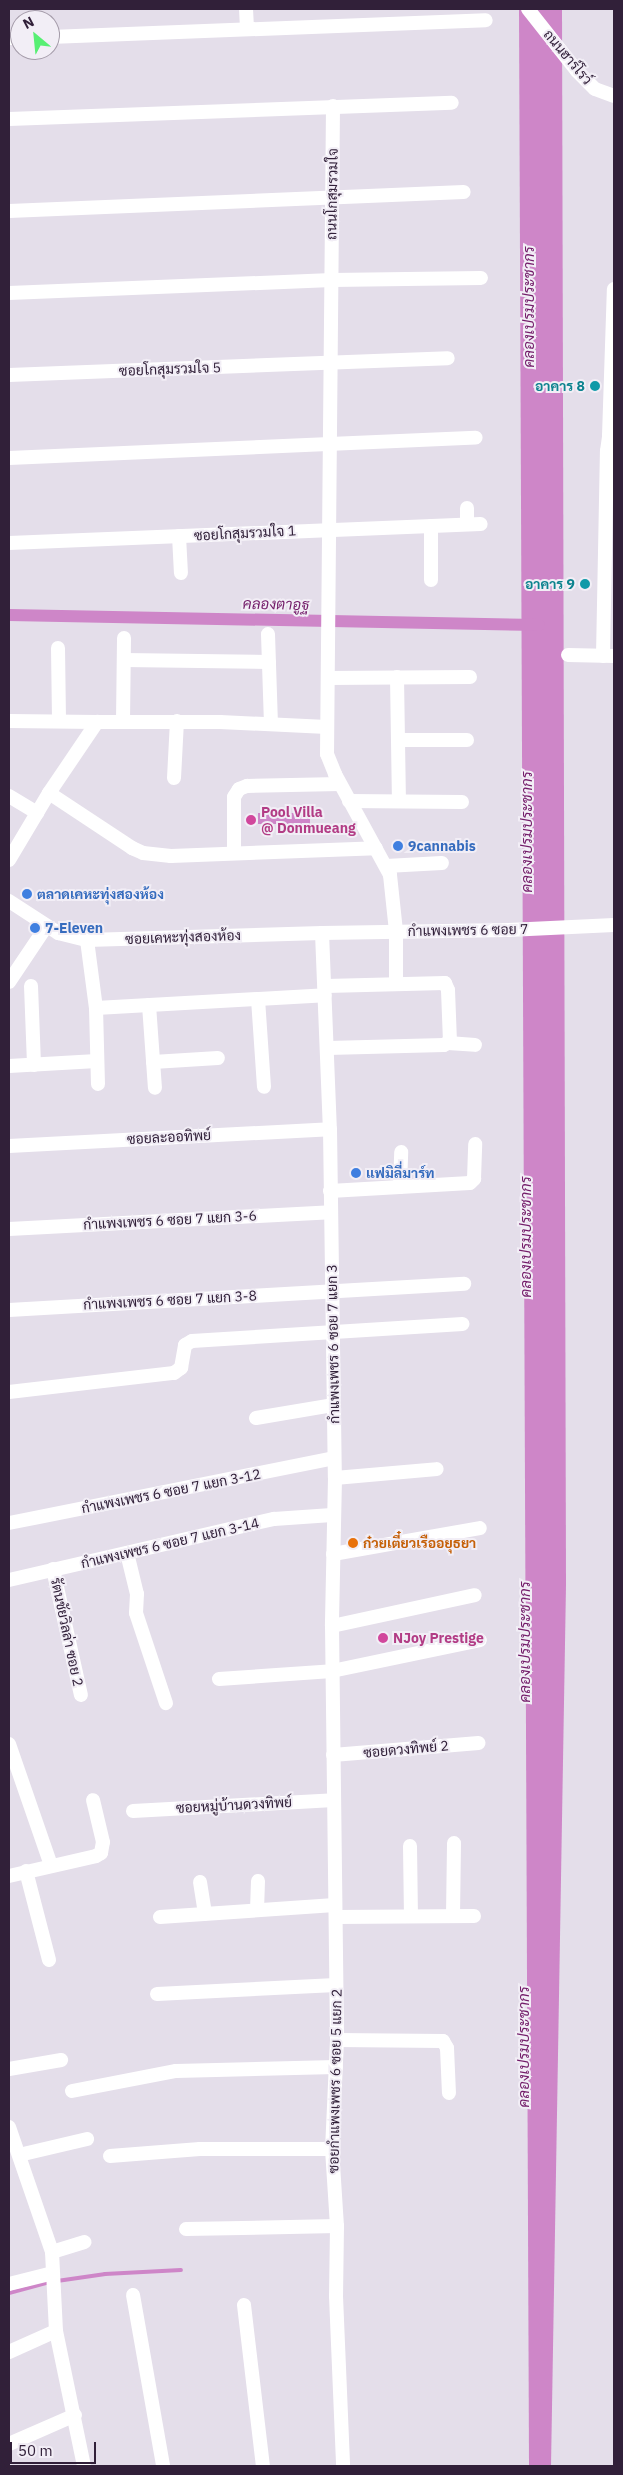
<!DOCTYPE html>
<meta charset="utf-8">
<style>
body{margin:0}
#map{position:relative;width:623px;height:2475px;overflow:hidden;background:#e4deea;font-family:"IBM Plex Sans",Sarabun,sans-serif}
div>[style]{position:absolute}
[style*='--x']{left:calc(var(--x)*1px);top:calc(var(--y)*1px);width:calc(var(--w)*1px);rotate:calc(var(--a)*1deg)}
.water>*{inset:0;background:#ce86c8;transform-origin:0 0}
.stream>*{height:4px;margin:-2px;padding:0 2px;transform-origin:2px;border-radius:2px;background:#ce86c8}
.canal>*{height:12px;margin:-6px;padding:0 6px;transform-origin:6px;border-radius:6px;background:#ce86c8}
.minor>*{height:14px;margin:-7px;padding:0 7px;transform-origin:7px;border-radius:7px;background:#fff}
.dots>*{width:14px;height:14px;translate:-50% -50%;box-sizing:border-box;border:2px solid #f2eef6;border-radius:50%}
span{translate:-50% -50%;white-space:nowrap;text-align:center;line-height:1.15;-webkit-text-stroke:4px #f2eef6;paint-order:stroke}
.street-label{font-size:14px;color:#312039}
.culture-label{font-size:14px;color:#0d838f;font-weight:700}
.right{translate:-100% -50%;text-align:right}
.hotel-label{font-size:14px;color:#b23c85;font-weight:700}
.left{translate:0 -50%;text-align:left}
.shop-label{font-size:14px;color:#366cbe;font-weight:700}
.food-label{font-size:14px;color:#c56008;font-weight:700}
.water-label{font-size:15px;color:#731c69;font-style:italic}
.frame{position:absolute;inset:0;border:10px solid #312039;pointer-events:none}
.north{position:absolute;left:10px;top:10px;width:50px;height:50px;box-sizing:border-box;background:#f2eef6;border:1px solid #a59caa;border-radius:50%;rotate:332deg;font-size:14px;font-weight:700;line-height:20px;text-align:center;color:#312039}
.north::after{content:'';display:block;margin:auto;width:18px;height:22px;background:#57ef73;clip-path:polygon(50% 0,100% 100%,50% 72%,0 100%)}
.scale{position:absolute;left:10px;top:2442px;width:86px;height:22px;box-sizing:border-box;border:2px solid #312039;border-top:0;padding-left:6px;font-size:15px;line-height:18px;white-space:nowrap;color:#312039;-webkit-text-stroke:4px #f2eef6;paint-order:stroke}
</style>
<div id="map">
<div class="water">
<div style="clip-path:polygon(519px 9px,562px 9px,566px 1585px,551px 2466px,529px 2466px)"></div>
<div style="left:310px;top:813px;width:11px;height:52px;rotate:90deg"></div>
</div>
<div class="stream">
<div style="--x:57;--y:2281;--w:49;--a:-8.3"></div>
<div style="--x:105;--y:2274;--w:76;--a:-3"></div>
<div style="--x:9;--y:2293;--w:42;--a:-15"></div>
</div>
<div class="canal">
<div style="--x:9;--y:615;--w:530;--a:1.08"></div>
</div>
<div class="minor">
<div style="--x:246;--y:9;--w:20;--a:87"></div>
<div style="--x:528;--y:9;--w:79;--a:51.7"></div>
<div style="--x:577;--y:71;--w:25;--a:45"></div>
<div style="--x:595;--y:89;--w:20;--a:20"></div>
<div style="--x:50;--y:37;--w:436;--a:-2.2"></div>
<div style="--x:9;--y:38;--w:11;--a:0"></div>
<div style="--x:333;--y:106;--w:648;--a:90.53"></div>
<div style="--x:327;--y:754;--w:22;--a:68"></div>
<div style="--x:335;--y:774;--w:115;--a:61.4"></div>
<div style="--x:390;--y:875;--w:56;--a:83.9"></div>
<div style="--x:396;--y:931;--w:53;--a:90"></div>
<div style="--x:9;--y:119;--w:443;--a:-2.1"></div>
<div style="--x:9;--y:211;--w:455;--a:-2.4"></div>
<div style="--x:9;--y:293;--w:323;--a:-2.3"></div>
<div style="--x:332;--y:280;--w:149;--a:-0.8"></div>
<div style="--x:9;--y:375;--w:439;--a:-2.2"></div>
<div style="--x:9;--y:458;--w:467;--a:-2.5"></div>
<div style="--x:467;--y:524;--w:16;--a:-90"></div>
<div style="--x:431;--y:526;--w:54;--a:90"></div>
<div style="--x:179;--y:536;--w:37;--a:87"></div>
<div style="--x:9;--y:543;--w:472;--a:-2.3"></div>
<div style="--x:268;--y:634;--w:90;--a:88.1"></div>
<div style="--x:58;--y:648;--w:73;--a:89.2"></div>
<div style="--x:568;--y:655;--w:46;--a:1.2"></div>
<div style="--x:603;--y:656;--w:205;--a:-88.9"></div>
<div style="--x:607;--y:451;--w:15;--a:-82"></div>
<div style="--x:609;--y:436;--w:147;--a:-88.1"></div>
<div style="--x:124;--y:660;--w:145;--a:0.8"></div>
<div style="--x:397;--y:677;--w:124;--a:89.1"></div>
<div style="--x:328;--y:678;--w:142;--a:-0.4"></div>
<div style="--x:9;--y:721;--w:88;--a:0.7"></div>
<div style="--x:123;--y:721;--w:83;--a:-89.3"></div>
<div style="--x:398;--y:740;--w:69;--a:0"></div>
<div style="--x:174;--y:778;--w:57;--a:-87"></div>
<div style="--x:49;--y:793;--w:100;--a:33.5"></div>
<div style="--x:132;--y:848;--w:12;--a:24"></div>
<div style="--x:143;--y:853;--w:28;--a:6"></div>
<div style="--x:171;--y:856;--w:205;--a:-2.2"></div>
<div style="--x:9;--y:796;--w:33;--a:31"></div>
<div style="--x:349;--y:801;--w:113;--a:0.5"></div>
<div style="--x:234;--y:853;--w:56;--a:-90"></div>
<div style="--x:234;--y:797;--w:9;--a:-58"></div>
<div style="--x:239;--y:789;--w:9;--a:-21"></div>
<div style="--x:247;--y:786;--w:93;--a:-1.2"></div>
<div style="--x:9;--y:860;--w:78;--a:-59.2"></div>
<div style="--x:49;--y:793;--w:86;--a:-55.9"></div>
<div style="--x:97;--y:722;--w:123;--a:0"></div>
<div style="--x:220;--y:722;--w:107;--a:2.7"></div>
<div style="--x:386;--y:866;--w:56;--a:-3.1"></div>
<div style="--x:9;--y:901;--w:59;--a:33.1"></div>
<div style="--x:58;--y:933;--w:30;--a:14"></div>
<div style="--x:87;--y:940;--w:235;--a:-1.7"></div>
<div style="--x:322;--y:933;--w:186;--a:-0.9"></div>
<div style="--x:508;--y:930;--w:106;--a:-2.7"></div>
<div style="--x:322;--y:933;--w:196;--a:87.7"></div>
<div style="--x:330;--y:1129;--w:349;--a:89.2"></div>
<div style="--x:335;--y:1478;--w:148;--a:91.2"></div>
<div style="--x:332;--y:1626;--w:414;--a:89.3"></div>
<div style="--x:337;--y:2040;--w:109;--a:92.6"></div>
<div style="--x:332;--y:2149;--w:77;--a:86.3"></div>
<div style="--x:337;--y:2226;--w:70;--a:90.8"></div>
<div style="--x:336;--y:2296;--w:170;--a:87.6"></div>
<div style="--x:87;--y:940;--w:69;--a:82.5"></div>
<div style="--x:96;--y:1008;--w:76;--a:88.5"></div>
<div style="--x:9;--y:982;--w:66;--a:-56.1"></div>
<div style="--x:31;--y:986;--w:79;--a:87.8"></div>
<div style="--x:326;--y:986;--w:119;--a:-1.4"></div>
<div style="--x:445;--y:983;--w:8;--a:67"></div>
<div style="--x:448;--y:990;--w:51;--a:87.8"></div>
<div style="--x:450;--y:1041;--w:7;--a:146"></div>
<div style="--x:444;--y:1045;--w:116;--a:178.5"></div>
<div style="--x:258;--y:999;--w:88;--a:86.1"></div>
<div style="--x:149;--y:1005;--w:83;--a:85.9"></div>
<div style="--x:96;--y:1008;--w:229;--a:-3.2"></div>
<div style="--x:448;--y:1043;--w:27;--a:4"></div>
<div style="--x:153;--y:1062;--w:65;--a:-3.5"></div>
<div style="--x:9;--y:1066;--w:88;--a:-3.3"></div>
<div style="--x:9;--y:1146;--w:321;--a:-3"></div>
<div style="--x:400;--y:1187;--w:35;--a:-88"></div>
<div style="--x:330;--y:1191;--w:140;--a:-3.3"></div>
<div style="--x:470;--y:1183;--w:6;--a:-45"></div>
<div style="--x:474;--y:1179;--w:35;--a:-88"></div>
<div style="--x:9;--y:1229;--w:322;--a:-3"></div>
<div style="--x:9;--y:1310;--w:456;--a:-3.3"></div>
<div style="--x:9;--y:1392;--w:166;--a:-6.6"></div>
<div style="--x:174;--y:1373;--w:9;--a:-36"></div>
<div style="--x:181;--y:1368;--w:23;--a:-80"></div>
<div style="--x:185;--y:1345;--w:8;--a:-30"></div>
<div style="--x:192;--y:1341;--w:271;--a:-3.6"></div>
<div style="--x:256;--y:1418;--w:79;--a:-9.5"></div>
<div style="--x:335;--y:1478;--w:102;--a:-5"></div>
<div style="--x:9;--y:1523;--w:330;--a:-11.3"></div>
<div style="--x:127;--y:1553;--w:42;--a:76.3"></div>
<div style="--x:137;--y:1594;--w:19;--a:93"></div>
<div style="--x:136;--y:1613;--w:95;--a:71.6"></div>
<div style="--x:333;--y:1554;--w:149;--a:-10"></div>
<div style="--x:53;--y:1569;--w:129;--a:77.5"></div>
<div style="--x:9;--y:1580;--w:272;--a:-13"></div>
<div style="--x:274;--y:1519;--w:58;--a:-3.9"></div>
<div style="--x:332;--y:1626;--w:146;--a:-12.2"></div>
<div style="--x:219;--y:1679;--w:113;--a:-4"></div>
<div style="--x:332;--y:1671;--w:151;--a:-11.8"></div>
<div style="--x:9;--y:1744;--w:128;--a:70.9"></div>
<div style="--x:333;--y:1755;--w:146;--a:-4.7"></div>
<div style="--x:133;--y:1811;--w:201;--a:-3.1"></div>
<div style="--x:410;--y:1846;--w:70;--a:89.2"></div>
<div style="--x:26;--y:1871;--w:92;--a:75.5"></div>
<div style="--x:9;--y:1876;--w:89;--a:-12.9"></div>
<div style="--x:96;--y:1856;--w:6;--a:-31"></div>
<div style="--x:101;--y:1853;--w:11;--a:-80"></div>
<div style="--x:103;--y:1842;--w:43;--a:-103.4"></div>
<div style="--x:200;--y:1882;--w:32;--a:81"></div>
<div style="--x:257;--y:1910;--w:29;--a:-88"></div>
<div style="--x:453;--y:1916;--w:73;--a:-89.2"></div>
<div style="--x:160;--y:1917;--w:175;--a:-3.9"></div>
<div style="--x:336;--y:1917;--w:138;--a:-0.4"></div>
<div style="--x:157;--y:1994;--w:179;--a:-2.9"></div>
<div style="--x:337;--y:2040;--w:106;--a:0.5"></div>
<div style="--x:443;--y:2041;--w:8;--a:60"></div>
<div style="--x:447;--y:2048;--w:45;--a:87.5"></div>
<div style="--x:9;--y:2069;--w:53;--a:-9.8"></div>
<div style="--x:72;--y:2091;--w:106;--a:-10.9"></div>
<div style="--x:176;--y:2071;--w:160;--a:-1.4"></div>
<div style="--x:9;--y:2127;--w:132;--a:71"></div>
<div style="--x:52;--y:2252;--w:79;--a:87.1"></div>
<div style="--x:56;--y:2331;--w:138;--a:78.3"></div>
<div style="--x:19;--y:2155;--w:70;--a:-13.2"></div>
<div style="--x:110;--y:2156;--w:90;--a:-4.4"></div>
<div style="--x:200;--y:2149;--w:132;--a:0"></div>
<div style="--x:186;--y:2229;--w:151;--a:-1.1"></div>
<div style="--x:52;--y:2252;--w:34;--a:-17"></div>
<div style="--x:9;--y:2284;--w:45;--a:-14"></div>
<div style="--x:133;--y:2295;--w:174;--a:80"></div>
<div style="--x:244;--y:2305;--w:162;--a:83.3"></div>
<div style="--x:9;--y:2352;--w:51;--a:-24.1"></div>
<div style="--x:9;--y:2444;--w:72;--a:-23.7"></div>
</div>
<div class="dots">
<div style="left:595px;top:386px;background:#0f9aa8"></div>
<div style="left:585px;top:584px;background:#0f9aa8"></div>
<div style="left:251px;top:820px;background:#d1479c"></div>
<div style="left:398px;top:846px;background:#3f7fe0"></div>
<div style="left:27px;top:894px;background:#3f7fe0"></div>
<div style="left:35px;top:928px;background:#3f7fe0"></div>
<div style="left:356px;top:1173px;background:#3f7fe0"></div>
<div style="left:353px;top:1543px;background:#e8710a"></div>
<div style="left:383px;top:1638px;background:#d1479c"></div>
</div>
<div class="street-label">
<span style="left:568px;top:57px;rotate:50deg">ถนนฮาร์โรว์</span>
<span style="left:332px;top:194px;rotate:-89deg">ถนนโกสุมรวมใจ</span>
<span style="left:170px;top:369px;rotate:-2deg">ซอยโกสุมรวมใจ 5</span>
<span style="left:245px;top:533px;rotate:-3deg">ซอยโกสุมรวมใจ 1</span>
<span style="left:468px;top:930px;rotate:-1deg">กำแพงเพชร 6 ซอย 7</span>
<span style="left:183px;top:937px;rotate:-2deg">ซอยเคหะทุ่งสองห้อง</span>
<span style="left:169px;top:1137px;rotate:-3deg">ซอยละออทิพย์</span>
<span style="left:170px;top:1220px;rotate:-3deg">กำแพงเพชร 6 ซอย 7 แยก 3-6</span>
<span style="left:170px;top:1300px;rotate:-3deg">กำแพงเพชร 6 ซอย 7 แยก 3-8</span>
<span style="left:333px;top:1344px;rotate:-91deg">กำแพงเพชร 6 ซอย 7 แยก 3</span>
<span style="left:171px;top:1491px;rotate:-11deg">กำแพงเพชร 6 ซอย 7 แยก 3-12</span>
<span style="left:170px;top:1543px;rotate:-13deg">กำแพงเพชร 6 ซอย 7 แยก 3-14</span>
<span style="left:67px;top:1632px;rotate:78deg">รัตนชัยวิลล่า ซอย 2</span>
<span style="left:406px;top:1749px;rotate:-5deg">ซอยดวงทิพย์ 2</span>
<span style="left:234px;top:1805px;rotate:-3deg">ซอยหมู่บ้านดวงทิพย์</span>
<span style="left:335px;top:2081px;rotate:-89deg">ซอยกำแพงเพชร 6 ซอย 5 แยก 2</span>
</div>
<div class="culture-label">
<span class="right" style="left:585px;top:386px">อาคาร 8</span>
<span class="right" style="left:575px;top:584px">อาคาร 9</span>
</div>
<div class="hotel-label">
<span class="left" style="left:261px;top:820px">Pool Villa<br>@ Donmueang</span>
<span class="left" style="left:393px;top:1638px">NJoy Prestige</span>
</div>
<div class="shop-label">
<span class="left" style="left:408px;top:846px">9cannabis</span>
<span class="left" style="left:37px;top:894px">ตลาดเคหะทุ่งสองห้อง</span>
<span class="left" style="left:45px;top:928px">7-Eleven</span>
<span class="left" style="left:366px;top:1173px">แฟมิลี่มาร์ท</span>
</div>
<div class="food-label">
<span class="left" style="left:363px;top:1543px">ก๋วยเตี๋ยวเรืออยุธยา</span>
</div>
<div class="water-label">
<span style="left:529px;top:307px;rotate:-90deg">คลองเปรมประชากร</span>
<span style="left:276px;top:604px;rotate:1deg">คลองตาอูฐ</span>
<span style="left:527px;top:832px;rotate:-90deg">คลองเปรมประชากร</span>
<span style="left:526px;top:1237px;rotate:-90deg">คลองเปรมประชากร</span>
<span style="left:525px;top:1642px;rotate:-90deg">คลองเปรมประชากร</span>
<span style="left:524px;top:2047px;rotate:-90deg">คลองเปรมประชากร</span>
</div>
<div class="frame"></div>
<div class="north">N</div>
<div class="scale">50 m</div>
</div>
